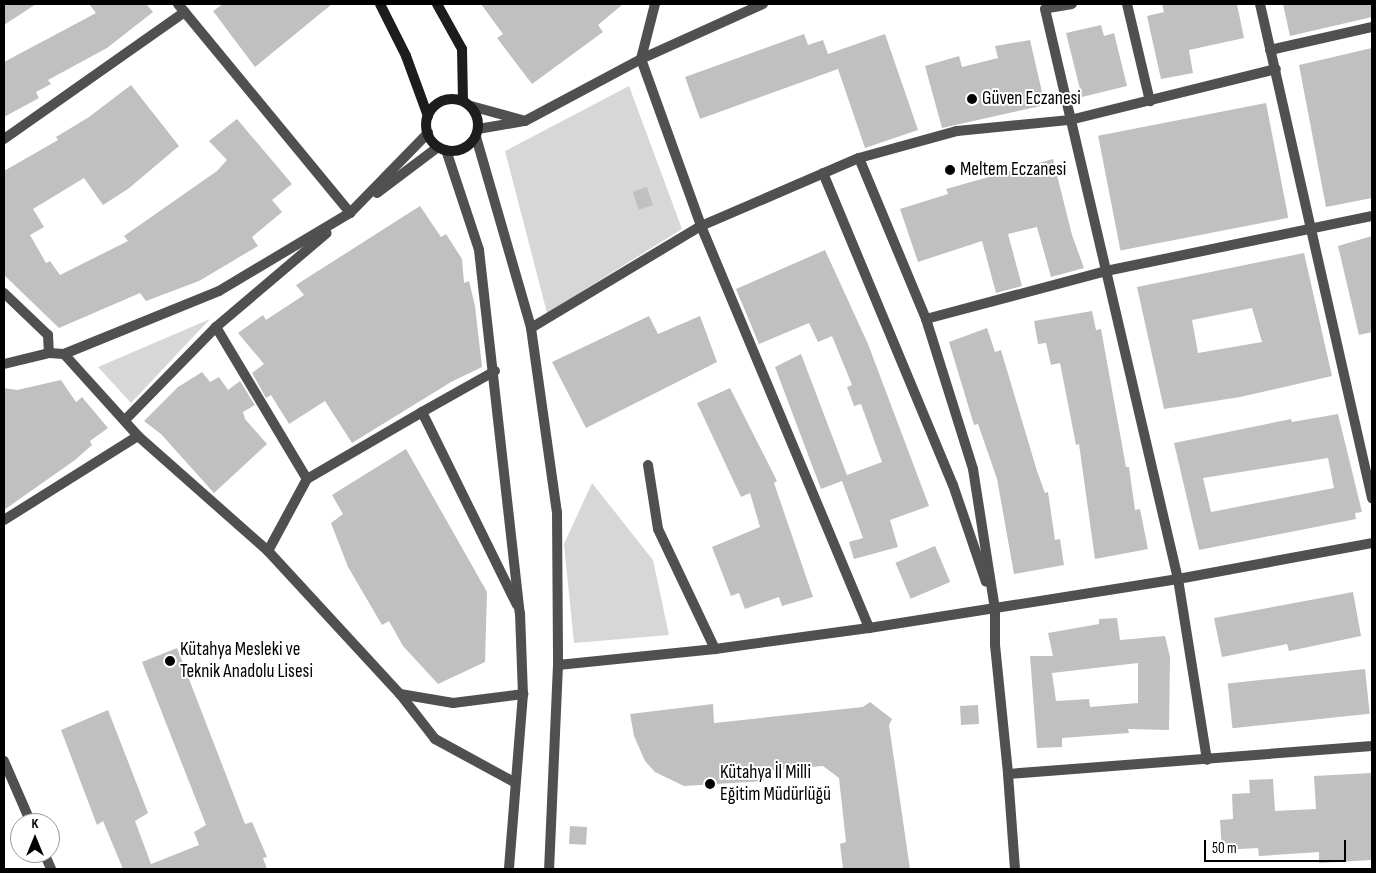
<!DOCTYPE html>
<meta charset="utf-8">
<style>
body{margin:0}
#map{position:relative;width:1376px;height:873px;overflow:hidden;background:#fff;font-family:"Sofia Sans Condensed",sans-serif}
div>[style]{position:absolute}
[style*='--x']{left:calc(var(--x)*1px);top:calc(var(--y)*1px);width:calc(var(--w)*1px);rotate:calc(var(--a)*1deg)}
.green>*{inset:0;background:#d7d7d7}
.building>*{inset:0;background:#c0c0c0;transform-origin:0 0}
.street>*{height:10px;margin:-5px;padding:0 5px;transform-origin:5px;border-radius:5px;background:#505050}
.secondary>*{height:10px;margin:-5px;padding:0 5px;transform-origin:5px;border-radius:5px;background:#1d1d1d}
.secondary>.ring{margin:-5px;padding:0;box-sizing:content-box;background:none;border:10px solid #1d1d1d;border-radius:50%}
.dots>*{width:14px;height:14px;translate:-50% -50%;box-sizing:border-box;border:2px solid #fff;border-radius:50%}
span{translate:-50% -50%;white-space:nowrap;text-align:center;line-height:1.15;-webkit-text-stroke:4px #fff;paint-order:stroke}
.poi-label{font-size:19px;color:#000}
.left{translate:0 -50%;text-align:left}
.frame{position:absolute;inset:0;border:5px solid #000;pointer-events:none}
.north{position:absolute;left:10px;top:813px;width:50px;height:50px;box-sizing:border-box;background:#fff;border:1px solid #999;border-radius:50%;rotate:0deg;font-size:14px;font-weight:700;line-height:20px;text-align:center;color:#000}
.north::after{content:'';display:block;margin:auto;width:18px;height:22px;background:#000;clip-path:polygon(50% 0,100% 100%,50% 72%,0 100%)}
.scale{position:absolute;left:1204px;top:840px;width:142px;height:22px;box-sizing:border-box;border:2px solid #000;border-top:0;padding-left:6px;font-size:15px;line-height:18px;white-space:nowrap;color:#000;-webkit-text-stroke:4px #fff;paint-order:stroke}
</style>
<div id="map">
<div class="green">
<div style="clip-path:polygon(629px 86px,682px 229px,547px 313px,505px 151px)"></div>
<div style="clip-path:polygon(210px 319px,131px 403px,98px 367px)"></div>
<div style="clip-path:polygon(592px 483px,653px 560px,669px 635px,574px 643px,564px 544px)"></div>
</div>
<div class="building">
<div style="clip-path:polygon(4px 4px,36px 4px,4px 25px)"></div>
<div style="clip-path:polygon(89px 4px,146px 4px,153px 12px,107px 48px,48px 80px,51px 84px,36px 92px,39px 98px,4px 117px,4px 62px,96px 13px)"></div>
<div style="clip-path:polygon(223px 4px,332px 4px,255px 67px,213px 11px)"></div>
<div style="clip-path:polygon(481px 4px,623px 4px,598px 25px,603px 32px,532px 84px,497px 38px,503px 34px)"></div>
<div style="clip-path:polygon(1162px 4px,1237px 4px,1244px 38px,1189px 50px,1193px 73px,1161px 79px,1147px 16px,1164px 12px)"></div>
<div style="clip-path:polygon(1283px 4px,1372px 4px,1372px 17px,1290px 36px)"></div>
<div style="clip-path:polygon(1101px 25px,1104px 36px,1114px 33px,1127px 86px,1082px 97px,1066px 33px)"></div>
<div style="clip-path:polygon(804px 34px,808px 45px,823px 40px,828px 54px,885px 34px,918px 130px,865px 148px,838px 69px,700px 119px,685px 77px)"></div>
<div style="clip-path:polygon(1030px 40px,1045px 105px,942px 128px,925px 66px,959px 56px,962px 67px,998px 58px,995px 46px)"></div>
<div style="clip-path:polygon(1372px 48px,1372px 198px,1326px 207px,1299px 65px)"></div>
<div style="clip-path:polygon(131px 85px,179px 146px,128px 189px,103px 205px,84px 178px,33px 209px,44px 227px,30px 235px,46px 263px,50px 261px,60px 275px,128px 241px,124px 236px,217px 171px,227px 160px,209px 141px,237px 119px,292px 184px,272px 200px,282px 212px,252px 237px,258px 246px,199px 281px,146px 301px,140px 293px,59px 328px,4px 275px,4px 171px,58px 140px,56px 137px,89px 117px)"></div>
<div style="left:1266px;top:103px;width:117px;height:171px;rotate:79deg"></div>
<div style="clip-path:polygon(1053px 159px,1072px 235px,1084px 268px,1051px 277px,1037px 227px,1008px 234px,1022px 286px,996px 293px,982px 241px,918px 262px,900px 209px,948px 194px,946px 189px)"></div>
<div style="left:647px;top:187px;width:19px;height:15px;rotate:72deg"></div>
<div style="clip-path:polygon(420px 206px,441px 237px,446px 234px,462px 259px,464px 283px,469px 281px,475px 306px,482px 367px,451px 382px,352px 443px,325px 401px,289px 424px,271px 395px,266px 398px,252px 373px,264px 364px,238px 333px,263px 315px,266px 320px,304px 295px,296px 285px)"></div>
<div style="clip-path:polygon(1372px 236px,1372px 332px,1359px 335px,1338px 246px)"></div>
<div style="clip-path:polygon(825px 250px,868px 344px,929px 506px,890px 520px,898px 547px,854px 559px,849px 542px,863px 538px,842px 481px,821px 489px,775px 367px,801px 354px,847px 475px,882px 462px,861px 404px,854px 406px,847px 387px,852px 385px,832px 336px,818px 342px,809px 323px,759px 344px,736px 289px)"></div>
<div style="clip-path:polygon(evenodd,1304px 253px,1332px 376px,1240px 397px,1164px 409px,1137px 287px,1304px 253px,1252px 308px,1262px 342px,1198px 353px,1192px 320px,1252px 308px)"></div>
<div style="clip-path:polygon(1092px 311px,1096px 330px,1101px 329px,1126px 467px,1129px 467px,1135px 510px,1140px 509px,1148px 549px,1095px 559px,1079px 444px,1076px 445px,1060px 363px,1051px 365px,1046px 343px,1038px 344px,1034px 321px)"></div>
<div style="clip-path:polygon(649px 316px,658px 334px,700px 316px,717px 362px,586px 428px,552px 362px)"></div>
<div style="clip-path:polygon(987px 328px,995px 352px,1001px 350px,1037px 471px,1045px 493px,1048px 492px,1055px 540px,1060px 539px,1064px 565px,1014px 574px,997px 479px,978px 424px,974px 425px,949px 342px)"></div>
<div style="clip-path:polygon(202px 372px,210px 382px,219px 377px,228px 390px,240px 381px,255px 405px,243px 412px,245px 419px,267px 444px,214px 493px,161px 434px,144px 421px,178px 387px)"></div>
<div style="clip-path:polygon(61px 380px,76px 402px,82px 397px,108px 428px,90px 441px,92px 445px,75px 460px,4px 510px,4px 388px,17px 390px)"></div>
<div style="clip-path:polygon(730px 388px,777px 481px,774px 483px,813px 597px,782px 606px,779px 597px,745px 609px,739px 593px,731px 596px,712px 547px,760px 527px,750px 493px,741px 497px,697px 403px)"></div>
<div style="clip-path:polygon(evenodd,1338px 414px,1362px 512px,1355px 513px,1356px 519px,1199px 550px,1174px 443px,1291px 419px,1292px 422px,1338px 414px,1328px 458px,1334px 488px,1211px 512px,1203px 478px,1328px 458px)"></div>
<div style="clip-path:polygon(406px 449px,487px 592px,485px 662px,438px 684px,403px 646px,389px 621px,382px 625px,348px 567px,331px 523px,343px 514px,332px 495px)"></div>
<div style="left:935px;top:546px;width:39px;height:43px;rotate:67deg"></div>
<div style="clip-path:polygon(1353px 592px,1361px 636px,1289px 651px,1287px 644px,1222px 657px,1214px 618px)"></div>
<div style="clip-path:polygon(evenodd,1117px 618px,1120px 640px,1165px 636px,1170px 657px,1169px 730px,1128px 729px,1129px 733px,1062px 738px,1062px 747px,1037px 748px,1030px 656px,1053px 656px,1048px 633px,1099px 624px,1099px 619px,1117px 618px,1138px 663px,1138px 703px,1090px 707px,1089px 699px,1056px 701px,1052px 673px,1138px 663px)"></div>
<div style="clip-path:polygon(177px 648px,245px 824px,252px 822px,267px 857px,263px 858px,267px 869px,123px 869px,103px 821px,97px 825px,61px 730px,108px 710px,148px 813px,135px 821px,151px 864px,199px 845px,194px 832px,206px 825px,142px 662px)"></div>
<div style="left:1365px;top:669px;width:45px;height:138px;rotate:84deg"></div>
<div style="clip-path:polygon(870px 702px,892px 719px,889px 725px,910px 869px,843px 869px,840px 844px,846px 842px,839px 778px,823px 766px,764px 771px,764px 781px,684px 786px,655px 772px,645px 761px,634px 736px,630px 714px,713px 704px,714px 723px,863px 707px)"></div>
<div style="left:978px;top:705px;width:19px;height:18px;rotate:87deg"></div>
<div style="clip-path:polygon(1372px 773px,1372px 860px,1319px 863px,1319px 852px,1259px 856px,1258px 848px,1222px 850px,1220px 820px,1233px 819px,1232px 794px,1250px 793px,1249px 780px,1273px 779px,1275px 811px,1316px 809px,1314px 776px)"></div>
<div style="left:570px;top:826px;width:17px;height:18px;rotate:3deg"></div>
</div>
<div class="street">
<div style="--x:178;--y:4;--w:271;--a:50.5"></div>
<div style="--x:655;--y:4;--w:57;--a:104.3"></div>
<div style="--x:641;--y:59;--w:177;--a:70.2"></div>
<div style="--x:701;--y:226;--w:436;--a:67.3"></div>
<div style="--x:1072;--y:4;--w:27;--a:170"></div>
<div style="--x:1045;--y:9;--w:585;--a:76.87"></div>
<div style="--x:1178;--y:579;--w:183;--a:80.9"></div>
<div style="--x:1127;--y:4;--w:100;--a:76.7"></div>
<div style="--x:1260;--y:4;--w:507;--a:77.23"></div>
<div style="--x:1270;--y:50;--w:105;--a:-12.7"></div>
<div style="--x:471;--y:106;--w:53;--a:15.4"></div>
<div style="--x:478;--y:129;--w:48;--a:-9.7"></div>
<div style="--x:525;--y:121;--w:132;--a:-28.1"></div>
<div style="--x:641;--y:59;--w:134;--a:-24.3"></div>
<div style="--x:476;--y:137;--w:199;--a:73.9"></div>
<div style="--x:531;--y:328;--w:186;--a:82"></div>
<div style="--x:557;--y:512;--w:153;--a:89.6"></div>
<div style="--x:558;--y:665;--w:204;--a:92.5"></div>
<div style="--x:4;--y:139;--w:221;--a:-35.1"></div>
<div style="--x:446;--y:150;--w:105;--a:71.7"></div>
<div style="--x:479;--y:250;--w:365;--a:83.6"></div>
<div style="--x:520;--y:613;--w:81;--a:87.9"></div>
<div style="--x:523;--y:694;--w:176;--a:94.6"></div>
<div style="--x:859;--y:158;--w:174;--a:67.4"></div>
<div style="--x:926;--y:319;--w:157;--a:72.6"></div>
<div style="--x:973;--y:469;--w:142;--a:81.1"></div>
<div style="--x:995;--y:609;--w:36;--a:90"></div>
<div style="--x:995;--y:645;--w:130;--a:84.2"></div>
<div style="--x:1008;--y:774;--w:365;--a:-4.4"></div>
<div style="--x:823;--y:173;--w:338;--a:67.4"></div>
<div style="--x:953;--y:485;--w:102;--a:71.2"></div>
<div style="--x:377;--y:193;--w:76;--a:-37"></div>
<div style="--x:4;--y:293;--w:61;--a:43.7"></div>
<div style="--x:48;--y:335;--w:18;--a:87"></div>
<div style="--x:49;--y:353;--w:15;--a:4"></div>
<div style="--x:64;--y:354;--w:110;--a:47.9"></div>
<div style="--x:138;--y:436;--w:174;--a:41.5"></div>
<div style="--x:268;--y:551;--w:195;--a:47.3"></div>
<div style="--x:400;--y:694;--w:57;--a:52.1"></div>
<div style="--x:435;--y:739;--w:90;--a:28.6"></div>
<div style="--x:926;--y:319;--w:186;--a:-14.9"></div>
<div style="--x:1106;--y:271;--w:272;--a:-11.7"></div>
<div style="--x:216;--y:327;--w:177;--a:59.1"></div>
<div style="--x:531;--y:328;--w:198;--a:-31"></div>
<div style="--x:701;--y:226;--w:172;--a:-23.3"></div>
<div style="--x:859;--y:158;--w:102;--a:-15.4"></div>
<div style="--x:957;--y:131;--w:114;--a:-5.6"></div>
<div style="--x:1070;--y:120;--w:212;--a:-13.9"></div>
<div style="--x:64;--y:354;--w:167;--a:-22.1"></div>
<div style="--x:219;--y:291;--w:152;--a:-30.8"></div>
<div style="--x:350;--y:213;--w:112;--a:-45.7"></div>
<div style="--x:4;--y:364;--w:46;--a:-13.7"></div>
<div style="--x:495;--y:371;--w:84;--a:150.7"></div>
<div style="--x:422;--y:412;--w:215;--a:63.8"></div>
<div style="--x:126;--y:419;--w:129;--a:-45.6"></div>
<div style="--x:216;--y:327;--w:145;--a:-40.3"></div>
<div style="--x:648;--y:465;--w:65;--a:81.1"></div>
<div style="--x:658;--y:529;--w:133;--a:64.6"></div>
<div style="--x:4;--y:520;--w:158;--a:-32.1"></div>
<div style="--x:268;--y:551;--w:82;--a:-61.6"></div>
<div style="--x:307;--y:479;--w:133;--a:-30.2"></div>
<div style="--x:558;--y:665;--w:158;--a:-5.8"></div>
<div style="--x:715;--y:649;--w:155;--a:-7.8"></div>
<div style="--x:869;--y:628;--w:313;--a:-9"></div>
<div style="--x:1178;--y:579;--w:197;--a:-10.5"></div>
<div style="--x:400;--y:694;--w:54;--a:9.6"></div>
<div style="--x:453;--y:703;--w:71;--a:-7.3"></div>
<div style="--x:4;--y:761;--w:68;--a:66.5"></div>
<div style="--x:1008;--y:774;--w:95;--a:85.8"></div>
<div style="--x:44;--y:853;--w:17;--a:66"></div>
</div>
<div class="secondary">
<div style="--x:380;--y:4;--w:58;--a:63.4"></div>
<div style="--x:406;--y:56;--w:64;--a:69.9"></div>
<div style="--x:437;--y:4;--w:51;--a:60.9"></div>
<div style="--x:462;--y:49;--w:52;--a:88.9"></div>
<div class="ring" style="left:426px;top:99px;width:42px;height:42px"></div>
</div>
<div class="dots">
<div style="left:972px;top:99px;background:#000"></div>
<div style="left:950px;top:170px;background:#000"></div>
<div style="left:170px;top:661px;background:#000"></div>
<div style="left:710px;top:784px;background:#000"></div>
</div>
<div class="poi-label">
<span class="left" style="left:982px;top:99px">Güven Eczanesi</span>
<span class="left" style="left:960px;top:170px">Meltem Eczanesi</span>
<span class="left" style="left:180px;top:661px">Kütahya Mesleki ve<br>Teknik Anadolu Lisesi</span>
<span class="left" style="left:720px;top:784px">Kütahya İl Milli<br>Eğitim Müdürlüğü</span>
</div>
<div class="frame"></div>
<div class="north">K</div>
<div class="scale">50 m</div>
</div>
